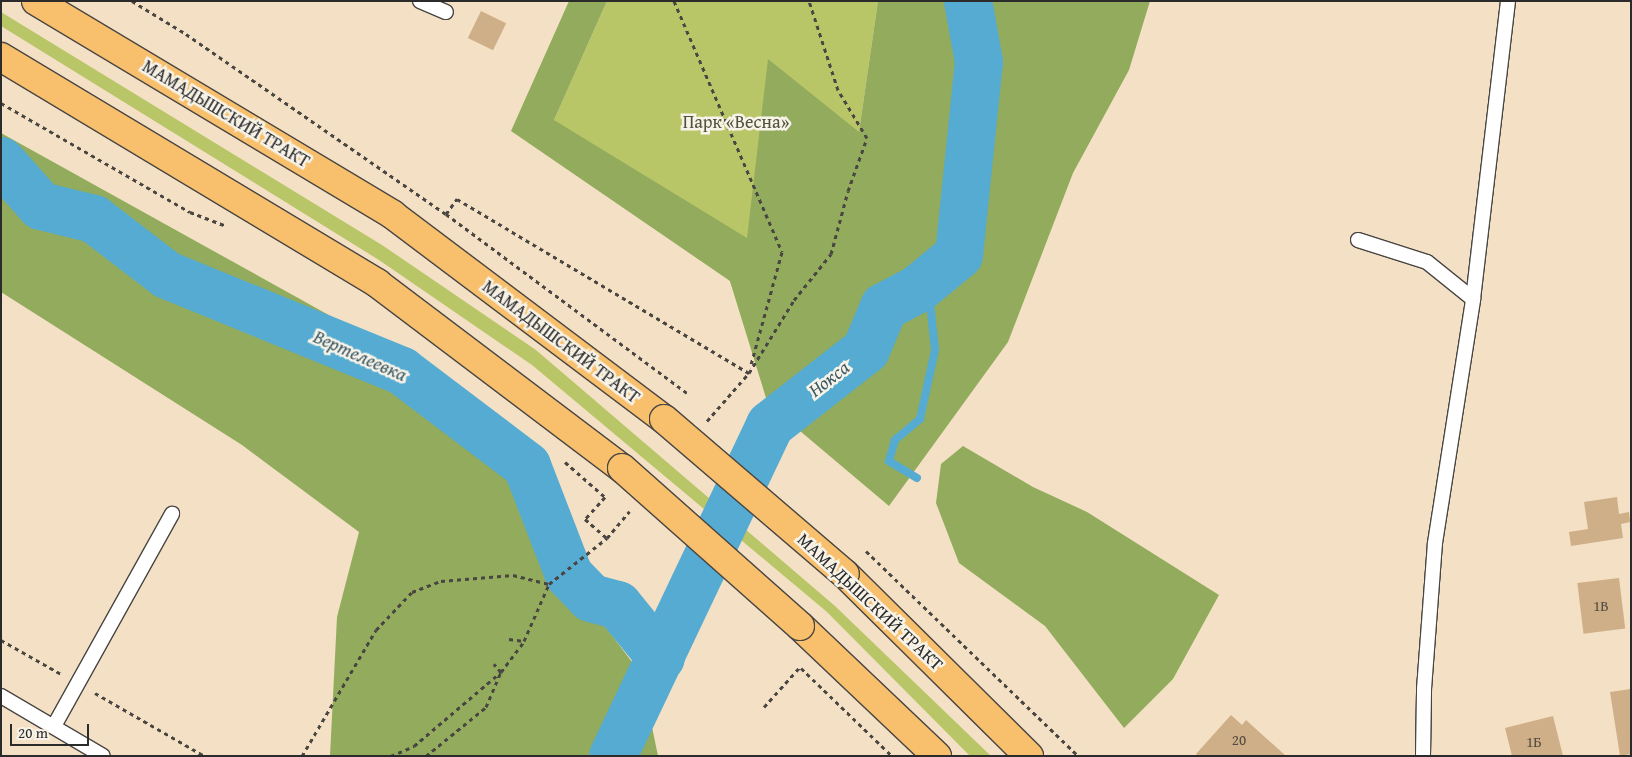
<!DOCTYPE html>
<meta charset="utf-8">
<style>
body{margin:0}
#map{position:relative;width:1632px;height:757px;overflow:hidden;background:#f3e0c5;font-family:"Gentium Book Plus",serif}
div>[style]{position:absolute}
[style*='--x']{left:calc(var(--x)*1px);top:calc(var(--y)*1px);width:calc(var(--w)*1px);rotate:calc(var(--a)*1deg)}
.green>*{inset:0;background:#b9c668}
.forest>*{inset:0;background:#92ab5c}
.stream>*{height:8px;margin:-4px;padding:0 4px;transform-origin:4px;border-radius:4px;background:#55abd2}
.river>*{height:48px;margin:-24px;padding:0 24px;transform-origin:24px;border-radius:24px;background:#55abd2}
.building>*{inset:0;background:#cfaf87;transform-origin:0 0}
.path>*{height:3px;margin-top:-1.5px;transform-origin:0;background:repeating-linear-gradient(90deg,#494642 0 4px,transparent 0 8px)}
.roads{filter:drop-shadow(1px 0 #494642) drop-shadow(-1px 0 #494642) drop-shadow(0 1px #494642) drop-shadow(0 -1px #494642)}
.service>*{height:14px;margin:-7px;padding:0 7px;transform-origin:7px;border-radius:7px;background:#fff}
.primary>*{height:28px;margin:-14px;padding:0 14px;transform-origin:14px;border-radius:14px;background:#f8bf6c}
.bridges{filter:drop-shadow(1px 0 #494642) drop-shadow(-1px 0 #494642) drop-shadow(0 1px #494642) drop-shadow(0 -1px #494642)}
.primary-bridge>*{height:28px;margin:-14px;padding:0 14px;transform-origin:14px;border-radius:14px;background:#f8bf6c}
span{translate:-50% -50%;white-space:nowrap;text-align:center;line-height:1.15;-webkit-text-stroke:5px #f7f3e8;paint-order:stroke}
.number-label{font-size:15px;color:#544c42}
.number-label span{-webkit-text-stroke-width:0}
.street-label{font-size:18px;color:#2b2b2b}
.park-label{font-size:18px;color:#4e523a}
.water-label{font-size:19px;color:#3a5865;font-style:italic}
.frame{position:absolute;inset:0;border:2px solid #2b2b2b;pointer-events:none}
.scale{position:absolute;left:10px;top:724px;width:79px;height:22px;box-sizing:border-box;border:2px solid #2b2b2b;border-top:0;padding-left:6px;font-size:15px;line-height:18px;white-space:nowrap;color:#2b2b2b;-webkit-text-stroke:4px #f7f3e8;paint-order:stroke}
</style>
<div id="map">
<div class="green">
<div style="clip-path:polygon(607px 1px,878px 1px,859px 132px,768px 404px,730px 281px,554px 120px)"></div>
<div style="clip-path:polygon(1px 12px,382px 245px,536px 350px,835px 606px,991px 756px,970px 756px,827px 612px,532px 365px,379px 260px,1px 26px)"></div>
</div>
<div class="forest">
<div style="clip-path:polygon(569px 1px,607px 1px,554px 120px,747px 238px,768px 59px,859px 132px,878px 1px,1150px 1px,1129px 70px,1073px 173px,1008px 342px,889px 506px,768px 404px,730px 281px,511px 131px)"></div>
<div style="clip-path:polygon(1px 133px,408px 359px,558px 486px,586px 601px,641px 674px,658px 756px,330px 756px,337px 617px,359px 532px,242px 445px,1px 292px)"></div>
<div style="clip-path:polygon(963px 446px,1033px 487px,1087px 512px,1219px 595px,1173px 679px,1124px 728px,1045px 626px,959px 563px,936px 503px,941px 464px)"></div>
</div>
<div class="stream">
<div style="--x:917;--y:478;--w:33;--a:-149"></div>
<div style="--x:889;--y:461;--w:22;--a:-74"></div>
<div style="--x:895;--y:440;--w:33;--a:-40"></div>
<div style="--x:920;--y:419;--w:71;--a:-77.7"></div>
<div style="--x:935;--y:350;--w:39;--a:-96"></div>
<div style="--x:931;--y:311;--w:26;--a:-118"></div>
</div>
<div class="river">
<div style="--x:1;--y:161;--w:60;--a:48.4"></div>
<div style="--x:41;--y:206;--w:55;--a:13.8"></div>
<div style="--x:94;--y:219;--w:92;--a:37.5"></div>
<div style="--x:167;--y:275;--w:254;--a:22.2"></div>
<div style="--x:402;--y:371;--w:157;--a:37.2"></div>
<div style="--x:527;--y:466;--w:117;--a:68.9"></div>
<div style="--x:569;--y:575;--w:32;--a:46"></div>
<div style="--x:591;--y:598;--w:28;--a:15"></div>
<div style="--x:618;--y:605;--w:68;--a:50.9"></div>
<div style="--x:613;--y:756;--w:366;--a:-64.6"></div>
<div style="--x:770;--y:425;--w:122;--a:-38"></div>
<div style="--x:866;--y:350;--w:47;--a:-67.3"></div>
<div style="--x:884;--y:307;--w:40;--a:-28"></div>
<div style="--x:919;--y:288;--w:52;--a:-39.5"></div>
<div style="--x:959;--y:255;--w:194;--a:-84.1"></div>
<div style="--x:979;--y:62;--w:62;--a:-100.2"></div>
</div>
<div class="building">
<div style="left:481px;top:11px;width:28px;height:30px;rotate:26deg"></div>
<div style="clip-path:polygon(1617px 497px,1619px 514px,1629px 512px,1630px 522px,1621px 524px,1623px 538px,1571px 546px,1569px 532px,1588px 529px,1584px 502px)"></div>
<div style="left:1619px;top:578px;width:51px;height:42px;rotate:83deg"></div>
<div style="clip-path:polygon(1631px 689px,1631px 754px,1620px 756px,1610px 692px)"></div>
<div style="clip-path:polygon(1231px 715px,1242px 725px,1246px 720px,1286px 756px,1198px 756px,1196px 754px)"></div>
<div style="clip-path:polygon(1553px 716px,1563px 756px,1512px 756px,1505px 728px)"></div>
</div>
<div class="path">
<div style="--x:132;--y:1;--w:63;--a:31.4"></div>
<div style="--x:186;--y:34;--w:316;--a:34.7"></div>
<div style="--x:446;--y:214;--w:300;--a:36.6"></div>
<div style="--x:674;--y:1;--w:273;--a:66.7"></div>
<div style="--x:782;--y:252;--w:120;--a:105.4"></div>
<div style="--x:1;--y:103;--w:218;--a:30"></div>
<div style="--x:190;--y:212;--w:39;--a:21"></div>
<div style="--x:446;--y:214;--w:19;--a:-54"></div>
<div style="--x:457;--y:199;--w:340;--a:30.8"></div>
<div style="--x:707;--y:421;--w:64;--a:-48.8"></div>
<div style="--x:749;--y:373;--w:86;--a:-58.3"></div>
<div style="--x:794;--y:300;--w:59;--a:-51.2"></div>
<div style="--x:831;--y:254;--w:65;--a:-74.9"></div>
<div style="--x:848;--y:191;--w:56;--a:-70.3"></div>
<div style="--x:867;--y:138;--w:56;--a:-121.1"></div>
<div style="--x:838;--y:90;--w:94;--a:-108"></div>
<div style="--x:565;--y:462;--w:53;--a:41.2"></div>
<div style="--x:605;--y:497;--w:30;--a:132"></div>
<div style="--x:585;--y:519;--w:29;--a:41"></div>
<div style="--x:866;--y:551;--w:295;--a:44"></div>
<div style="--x:509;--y:639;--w:15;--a:8"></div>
<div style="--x:1;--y:640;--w:69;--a:29.5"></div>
<div style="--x:801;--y:668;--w:127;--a:44"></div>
<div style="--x:95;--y:693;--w:125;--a:29.9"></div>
<div style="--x:764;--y:707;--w:54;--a:-48"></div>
<div style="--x:302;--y:756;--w:146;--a:-59.6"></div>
<div style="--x:376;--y:630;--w:52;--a:-46.5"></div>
<div style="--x:412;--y:592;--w:31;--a:-21"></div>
<div style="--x:441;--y:581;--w:72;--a:-4.8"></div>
<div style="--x:513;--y:575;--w:37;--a:14"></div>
<div style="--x:391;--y:756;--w:25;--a:-23"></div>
<div style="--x:414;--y:746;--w:114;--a:-40.4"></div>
<div style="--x:501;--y:672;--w:11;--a:-131"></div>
<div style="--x:426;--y:756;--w:77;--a:-39.2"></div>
<div style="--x:486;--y:707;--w:38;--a:-67"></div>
<div style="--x:501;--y:672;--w:39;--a:-53"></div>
<div style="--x:524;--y:641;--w:62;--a:-66.3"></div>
<div style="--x:549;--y:584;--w:74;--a:-38.4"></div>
<div style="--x:607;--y:538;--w:35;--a:-50"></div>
</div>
<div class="roads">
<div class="service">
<div style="--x:420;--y:1;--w:28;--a:23"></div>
<div style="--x:1358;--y:240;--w:72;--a:17.7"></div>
<div style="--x:1427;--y:262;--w:59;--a:38.8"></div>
<div style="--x:1;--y:696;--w:118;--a:30.5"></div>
<div style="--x:54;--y:726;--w:243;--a:-60.9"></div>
<div style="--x:1423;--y:756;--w:67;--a:-89.1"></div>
<div style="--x:1424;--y:689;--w:146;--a:-85.7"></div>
<div style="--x:1435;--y:543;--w:247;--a:-81.1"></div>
<div style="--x:1473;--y:299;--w:300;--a:-83.3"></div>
</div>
<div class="primary">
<div style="--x:36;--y:1;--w:416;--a:30.9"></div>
<div style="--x:393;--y:215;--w:339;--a:37"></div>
<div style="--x:1;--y:57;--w:439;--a:31"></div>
<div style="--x:377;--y:283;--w:307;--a:37.1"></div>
<div style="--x:845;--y:574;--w:259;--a:44.7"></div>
<div style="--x:800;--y:626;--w:189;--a:43.5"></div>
</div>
</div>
<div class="bridges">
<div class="primary-bridge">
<div style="--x:664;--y:419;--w:238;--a:40.6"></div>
<div style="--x:622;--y:468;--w:238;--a:41.6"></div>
</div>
</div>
<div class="number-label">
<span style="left:1601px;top:606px">1В</span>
<span style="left:1239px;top:740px">20</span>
<span style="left:1534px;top:742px">1Б</span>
</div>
<div class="street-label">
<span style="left:226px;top:114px;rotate:31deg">МАМАДЫШСКИЙ ТРАКТ</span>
<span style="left:561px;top:342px;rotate:37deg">МАМАДЫШСКИЙ ТРАКТ</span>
<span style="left:870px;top:602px;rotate:43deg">МАМАДЫШСКИЙ ТРАКТ</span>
</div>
<div class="park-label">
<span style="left:736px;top:122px">Парк «Весна»</span>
</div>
<div class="water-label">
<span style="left:360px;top:356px;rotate:24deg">Вертелеевка</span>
<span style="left:829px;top:379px;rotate:-38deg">Нокса</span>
</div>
<div class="frame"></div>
<div class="scale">20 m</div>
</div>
